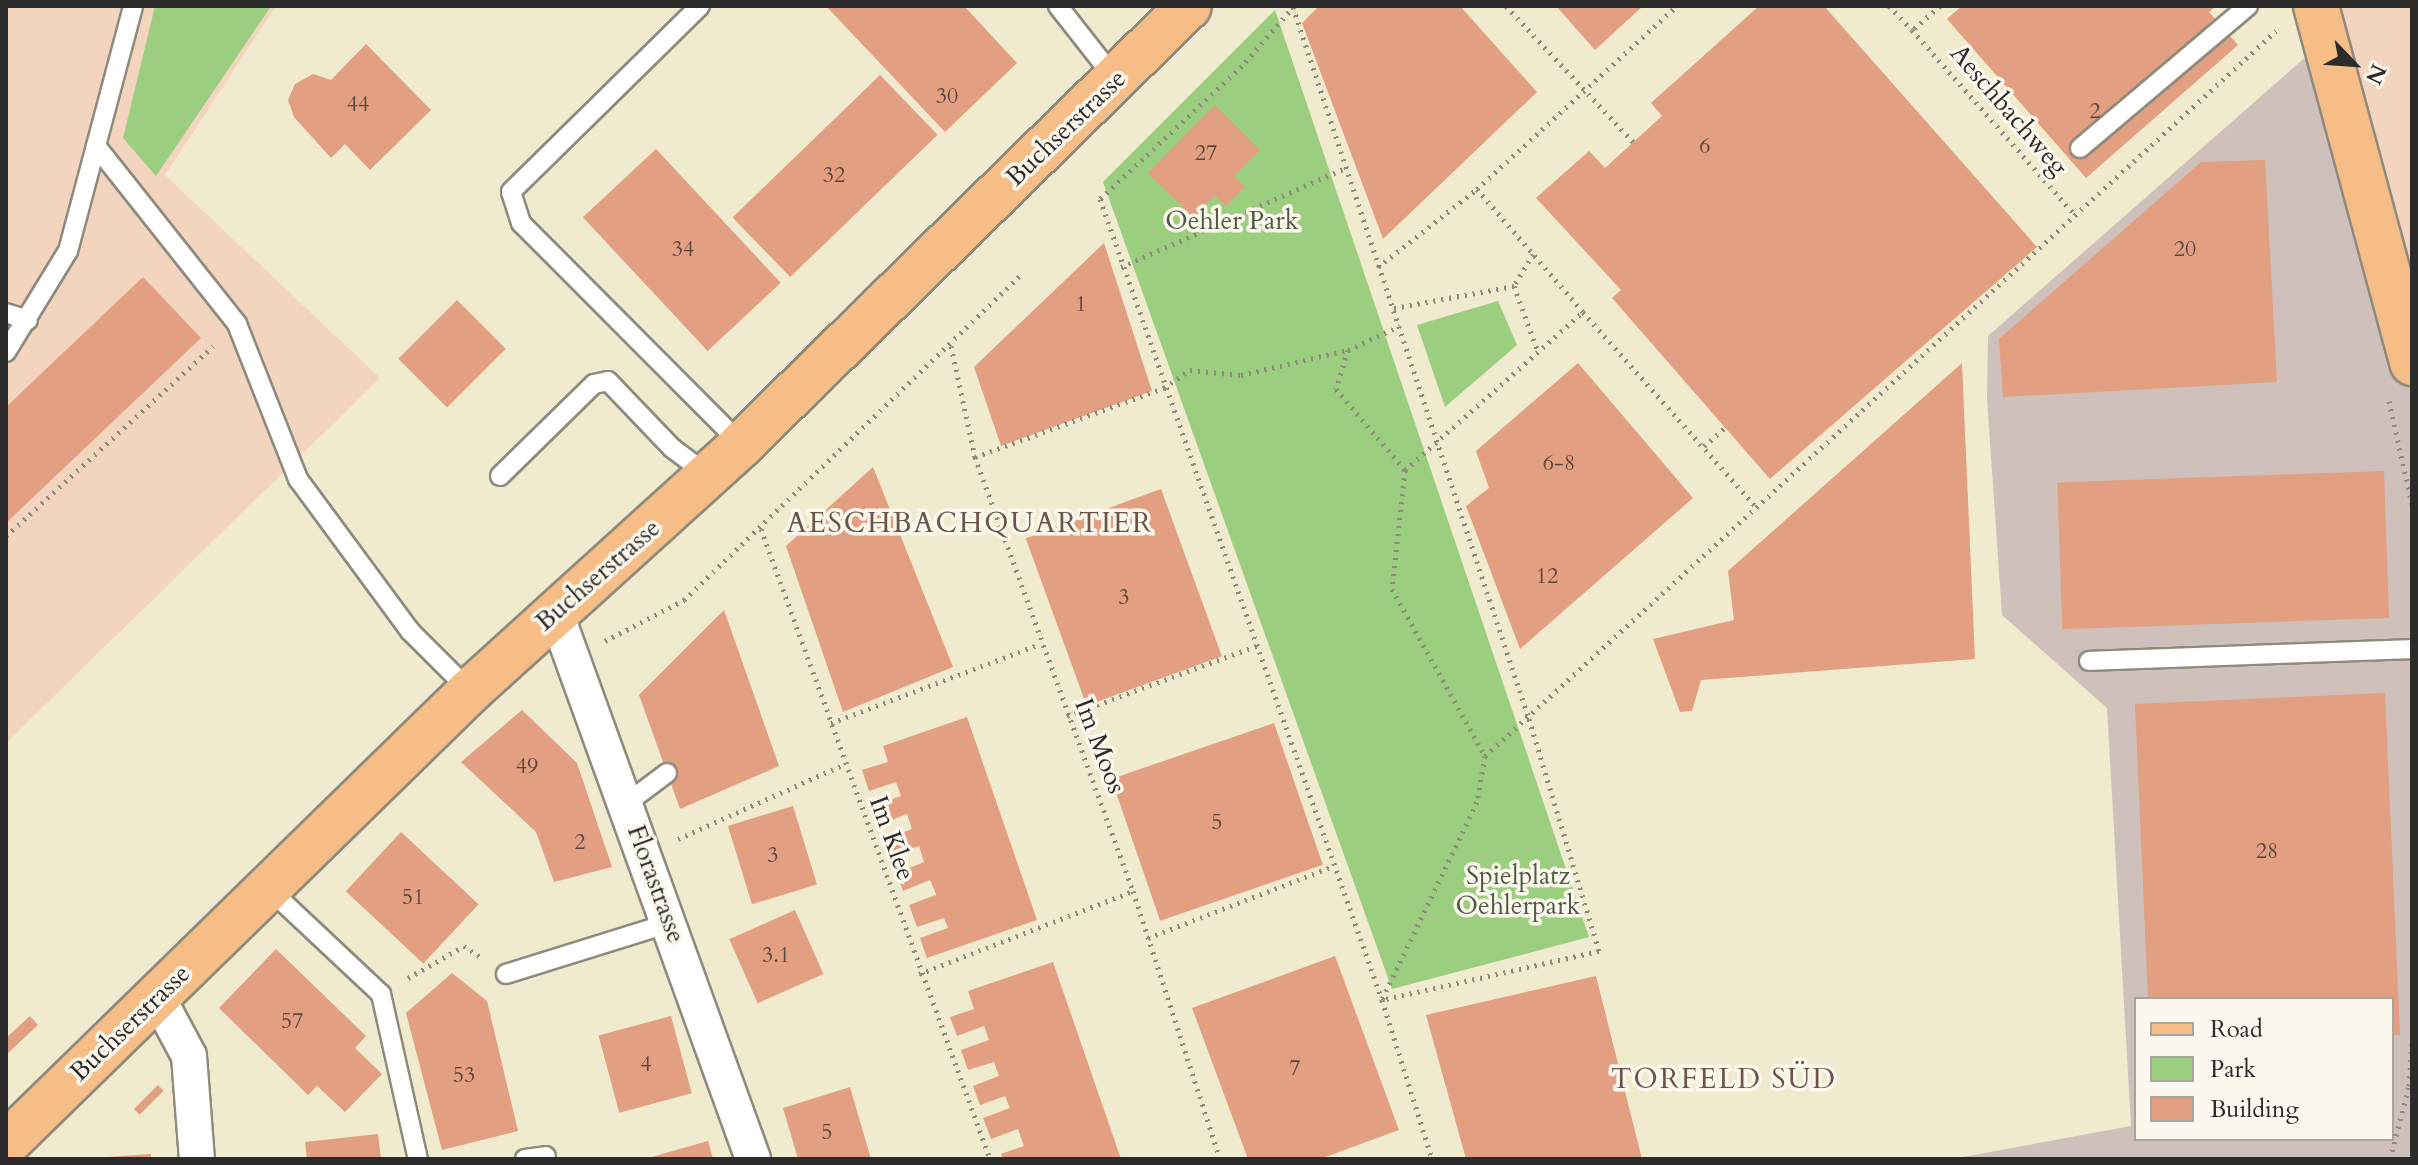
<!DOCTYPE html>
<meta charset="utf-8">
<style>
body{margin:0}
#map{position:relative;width:2418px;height:1165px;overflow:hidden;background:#f0eacf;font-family:Cardo,serif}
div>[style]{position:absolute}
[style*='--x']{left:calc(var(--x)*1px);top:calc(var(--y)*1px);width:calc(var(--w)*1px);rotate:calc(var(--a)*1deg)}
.built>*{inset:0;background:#f3d4bf}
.industrial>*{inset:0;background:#cfc0bb}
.green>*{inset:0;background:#9bce7f}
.building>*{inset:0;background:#e29f81;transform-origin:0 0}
.path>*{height:5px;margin-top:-2.5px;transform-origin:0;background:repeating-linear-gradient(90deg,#8e8a7d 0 2px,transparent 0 8px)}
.roads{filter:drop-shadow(2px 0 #8e8a7d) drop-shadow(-2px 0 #8e8a7d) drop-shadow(0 2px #8e8a7d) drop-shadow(0 -2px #8e8a7d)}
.service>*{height:18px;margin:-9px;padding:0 9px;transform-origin:9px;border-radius:9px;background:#fff}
.minor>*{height:34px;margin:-17px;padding:0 17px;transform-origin:17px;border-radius:17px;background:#fff}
.primary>*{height:44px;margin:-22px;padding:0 22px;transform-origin:22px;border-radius:22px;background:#f6be86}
span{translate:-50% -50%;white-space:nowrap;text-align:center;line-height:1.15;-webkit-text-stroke:7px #fbf7ec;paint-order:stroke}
.number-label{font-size:22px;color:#594840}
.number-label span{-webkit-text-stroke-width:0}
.street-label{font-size:26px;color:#2b2b2b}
.park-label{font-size:26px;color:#4d5c44}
.neighbourhood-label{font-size:28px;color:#6b5449;letter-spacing:2px}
.frame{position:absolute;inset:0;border:8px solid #2b2b2b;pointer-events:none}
.legend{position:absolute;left:2134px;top:997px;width:260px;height:144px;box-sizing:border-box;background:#fbf7ec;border:2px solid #a8a59f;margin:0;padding:10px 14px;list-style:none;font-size:24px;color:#2b2b2b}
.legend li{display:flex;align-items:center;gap:16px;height:40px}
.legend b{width:40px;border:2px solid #a8a59f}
.north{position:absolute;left:2314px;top:24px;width:80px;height:80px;-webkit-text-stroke:6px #fbf7ec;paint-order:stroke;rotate:115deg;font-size:22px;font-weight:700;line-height:32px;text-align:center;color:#2b2b2b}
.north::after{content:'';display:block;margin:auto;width:28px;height:36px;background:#2b2b2b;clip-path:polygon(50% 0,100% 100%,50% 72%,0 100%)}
</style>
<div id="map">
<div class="built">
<div style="clip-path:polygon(6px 6px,276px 6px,165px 175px,380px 378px,6px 743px)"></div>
<div style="clip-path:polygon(2316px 6px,2412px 6px,2412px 363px)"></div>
</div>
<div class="industrial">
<div style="clip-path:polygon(evenodd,2324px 41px,2412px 363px,2412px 1159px,1952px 1159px,2131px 1126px,2107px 708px,2002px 615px,1987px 399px,1988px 336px,2324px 41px,2136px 999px,2392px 999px,2392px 1139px,2136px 1139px,2136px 999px)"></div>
</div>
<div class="green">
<div style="clip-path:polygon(155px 6px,271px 6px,156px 176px,123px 138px)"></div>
<div style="clip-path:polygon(1275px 10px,1589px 937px,1392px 989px,1103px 182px)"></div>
<div style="clip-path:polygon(1498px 301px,1517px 345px,1445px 407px,1417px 325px)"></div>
</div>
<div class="building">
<div style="clip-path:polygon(826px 6px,964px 6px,1017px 63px,945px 132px)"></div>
<div style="clip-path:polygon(1319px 6px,1460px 6px,1537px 92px,1383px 239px,1302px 23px)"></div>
<div style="clip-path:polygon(1556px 6px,1643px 6px,1595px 50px)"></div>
<div style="clip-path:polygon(1759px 6px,1824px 6px,2037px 247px,1770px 479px,1612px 298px,1621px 290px,1536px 198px,1589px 151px,1605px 168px,1662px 116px,1651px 103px)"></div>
<div style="clip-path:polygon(1962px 6px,2216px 6px,2209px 12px,2238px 45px,2086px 178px,1947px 19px)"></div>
<div style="clip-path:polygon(366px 44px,431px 110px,370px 170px,345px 144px,331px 158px,294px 117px,288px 100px,295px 84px,313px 74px,331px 80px)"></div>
<div style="left:880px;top:75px;width:83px;height:205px;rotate:46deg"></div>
<div style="clip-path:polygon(1215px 105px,1260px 150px,1234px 176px,1245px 187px,1225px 206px,1215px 195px,1193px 217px,1148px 173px)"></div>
<div style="left:656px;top:149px;width:183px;height:100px;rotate:47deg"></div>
<div style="clip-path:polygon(2265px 160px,2277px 382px,2003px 397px,1999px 339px,2201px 162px)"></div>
<div style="clip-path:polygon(1104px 243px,1152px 391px,1001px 446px,974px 367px)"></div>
<div style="clip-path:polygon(143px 277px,201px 338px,6px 523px,6px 407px)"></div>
<div style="left:457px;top:300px;width:69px;height:83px;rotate:45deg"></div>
<div style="clip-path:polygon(1578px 363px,1693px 498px,1520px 649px,1466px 506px,1489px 488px,1476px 451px)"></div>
<div style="clip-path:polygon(1962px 363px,1975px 659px,1701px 680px,1692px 711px,1680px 712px,1653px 639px,1734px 620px,1728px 571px)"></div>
<div style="clip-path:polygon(873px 467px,953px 667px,843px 712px,786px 546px)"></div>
<div style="left:2384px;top:471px;width:147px;height:327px;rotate:88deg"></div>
<div style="left:1161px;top:489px;width:178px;height:144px;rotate:70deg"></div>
<div style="clip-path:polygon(724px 610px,779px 766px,680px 809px,639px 695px)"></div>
<div style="clip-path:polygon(2385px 693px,2400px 1035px,2392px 1035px,2392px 999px,2148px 999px,2135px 704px)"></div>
<div style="clip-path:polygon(522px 710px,577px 763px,612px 867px,554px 882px,536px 832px,461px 762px)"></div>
<div style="clip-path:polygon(967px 717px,1037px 920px,927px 958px,920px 938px,948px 928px,944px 918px,917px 927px,909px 905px,936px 895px,934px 889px,930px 880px,903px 891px,897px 873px,924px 862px,919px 846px,891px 856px,886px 839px,912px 829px,907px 814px,879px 825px,872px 806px,901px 796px,896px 782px,869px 791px,862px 770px,888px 762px,883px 746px)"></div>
<div style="left:1274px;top:723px;width:150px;height:172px;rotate:71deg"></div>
<div style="left:793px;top:806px;width:82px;height:68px;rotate:73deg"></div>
<div style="left:401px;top:832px;width:106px;height:81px;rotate:43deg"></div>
<div style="left:795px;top:910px;width:70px;height:72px;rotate:66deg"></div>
<div style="clip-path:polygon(276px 949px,366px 1036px,355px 1048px,382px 1074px,345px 1112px,317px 1086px,308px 1095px,219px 1008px)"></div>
<div style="clip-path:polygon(1335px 956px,1399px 1130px,1320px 1159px,1248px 1159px,1192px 1008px)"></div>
<div style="clip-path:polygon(1053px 962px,1121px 1159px,1003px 1159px,1001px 1154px,1024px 1146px,1018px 1129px,991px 1139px,983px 1118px,1010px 1108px,1005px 1096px,980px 1105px,973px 1086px,999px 1076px,994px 1062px,968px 1070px,961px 1050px,989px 1040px,984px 1026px,957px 1036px,950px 1017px,974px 1009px,968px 991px)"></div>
<div style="clip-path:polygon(452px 973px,487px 1001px,518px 1131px,442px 1150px,406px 1013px)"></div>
<div style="clip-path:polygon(1596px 976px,1642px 1159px,1466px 1159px,1426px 1015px)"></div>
<div style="clip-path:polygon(30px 1016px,38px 1025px,6px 1055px,6px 1038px)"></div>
<div style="left:671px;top:1016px;width:80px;height:75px;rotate:75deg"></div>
<div style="left:158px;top:1085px;width:8px;height:34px;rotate:45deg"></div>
<div style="clip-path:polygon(850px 1087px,871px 1159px,798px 1159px,783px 1108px)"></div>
<div style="clip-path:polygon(378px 1134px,381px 1159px,307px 1159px,305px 1142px)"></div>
<div style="clip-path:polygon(708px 1141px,713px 1159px,648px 1159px,648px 1158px)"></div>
<div style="clip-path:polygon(151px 1154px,151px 1159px,108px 1159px,108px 1157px)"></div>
</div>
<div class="path">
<div style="--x:1294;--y:6;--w:79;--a:130.9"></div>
<div style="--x:1242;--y:66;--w:195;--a:136.9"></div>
<div style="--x:1100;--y:199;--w:849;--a:70.6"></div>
<div style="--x:1382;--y:1000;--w:167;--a:72.5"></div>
<div style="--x:1506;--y:6;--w:187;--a:46.9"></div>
<div style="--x:1889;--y:6;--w:33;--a:46"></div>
<div style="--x:1940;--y:6;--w:37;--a:139"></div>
<div style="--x:1912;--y:30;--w:247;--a:48.6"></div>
<div style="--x:1293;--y:7;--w:750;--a:71.66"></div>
<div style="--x:1529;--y:719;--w:242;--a:73.2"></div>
<div style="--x:1599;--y:951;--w:222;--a:167.3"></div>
<div style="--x:1477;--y:189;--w:162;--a:49.2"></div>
<div style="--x:1533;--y:254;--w:37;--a:121"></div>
<div style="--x:1514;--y:286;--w:70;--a:70"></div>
<div style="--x:1121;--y:267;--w:245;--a:-23.8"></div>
<div style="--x:1378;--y:267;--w:126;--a:-38.2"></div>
<div style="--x:1477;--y:189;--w:271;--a:-42.5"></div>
<div style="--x:1394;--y:308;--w:122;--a:-10.4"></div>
<div style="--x:951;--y:346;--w:114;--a:77.8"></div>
<div style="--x:975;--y:457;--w:462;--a:70"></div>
<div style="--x:1133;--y:891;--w:282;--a:72"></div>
<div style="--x:1348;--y:350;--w:41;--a:107.1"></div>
<div style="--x:1336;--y:389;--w:106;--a:49.6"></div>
<div style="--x:1405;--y:470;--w:120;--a:96.2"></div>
<div style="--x:1392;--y:589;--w:191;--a:60.9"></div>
<div style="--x:1485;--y:756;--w:47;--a:99.9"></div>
<div style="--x:1477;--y:802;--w:219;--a:115.7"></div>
<div style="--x:2389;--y:401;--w:107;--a:77.5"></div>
<div style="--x:1704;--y:446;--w:28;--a:-41"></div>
<div style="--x:975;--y:457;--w:201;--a:-20.1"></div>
<div style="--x:1164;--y:388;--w:32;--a:-35"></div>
<div style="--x:1190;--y:370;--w:51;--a:5.6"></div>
<div style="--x:1241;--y:375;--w:110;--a:-13.2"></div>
<div style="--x:1348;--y:350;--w:57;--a:-24.8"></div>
<div style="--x:1405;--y:470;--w:238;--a:-41.6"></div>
<div style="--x:1583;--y:312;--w:259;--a:48.4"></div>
<div style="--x:761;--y:529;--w:670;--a:70.02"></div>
<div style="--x:6;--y:536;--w:281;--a:-42.5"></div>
<div style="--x:605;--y:641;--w:89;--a:-27.4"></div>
<div style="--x:684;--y:600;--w:466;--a:-44"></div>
<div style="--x:1067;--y:716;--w:202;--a:-20.3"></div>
<div style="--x:831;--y:723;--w:223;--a:-20.7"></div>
<div style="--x:1485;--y:756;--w:1073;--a:-42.51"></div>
<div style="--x:678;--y:839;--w:183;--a:-24.2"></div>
<div style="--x:1148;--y:938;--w:199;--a:-21.2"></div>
<div style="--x:919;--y:974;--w:230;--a:-21.2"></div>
<div style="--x:408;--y:978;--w:64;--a:-29.7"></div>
<div style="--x:464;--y:946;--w:22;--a:34"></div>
<div style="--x:2390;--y:1159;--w:75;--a:-75.4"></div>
<div style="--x:2409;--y:1086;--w:44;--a:-86.1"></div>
</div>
<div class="roads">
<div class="service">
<div style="--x:700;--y:6;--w:265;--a:135.5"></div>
<div style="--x:511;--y:192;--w:33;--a:72"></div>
<div style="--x:521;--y:223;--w:312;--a:45.1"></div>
<div style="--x:1058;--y:6;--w:94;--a:51.9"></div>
<div style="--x:96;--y:146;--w:227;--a:51.6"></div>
<div style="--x:237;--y:324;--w:167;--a:68.5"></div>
<div style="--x:298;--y:479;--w:189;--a:53.6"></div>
<div style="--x:410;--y:631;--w:85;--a:45"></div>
<div style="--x:2080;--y:148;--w:220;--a:-40.2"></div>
<div style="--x:6;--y:313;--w:23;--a:18"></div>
<div style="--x:6;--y:352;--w:119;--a:-58.5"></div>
<div style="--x:68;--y:251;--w:253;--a:-75.1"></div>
<div style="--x:500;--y:476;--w:132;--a:-44.4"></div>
<div style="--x:594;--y:384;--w:14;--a:-12"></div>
<div style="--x:608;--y:381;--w:93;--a:46.3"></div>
<div style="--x:672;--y:448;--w:45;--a:36.9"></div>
<div style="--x:2089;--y:661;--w:323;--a:-2.1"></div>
<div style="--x:627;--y:803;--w:50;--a:-36.9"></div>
<div style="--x:268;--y:888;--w:155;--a:43.2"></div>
<div style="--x:381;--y:994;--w:169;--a:77.4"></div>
<div style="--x:506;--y:974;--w:172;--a:-17.3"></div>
<div style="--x:525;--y:1159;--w:21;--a:-8"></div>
</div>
<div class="minor">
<div style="--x:555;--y:611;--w:583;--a:70.13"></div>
<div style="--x:157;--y:996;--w:68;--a:61.9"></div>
<div style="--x:189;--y:1056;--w:103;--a:85.6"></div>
</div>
<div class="primary">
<div style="--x:2316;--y:6;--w:370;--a:74.9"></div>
<div style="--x:6;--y:1144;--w:648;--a:-44.31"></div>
<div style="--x:470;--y:691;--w:366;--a:-42.2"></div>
<div style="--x:741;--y:445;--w:627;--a:-44.42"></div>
</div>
</div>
<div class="number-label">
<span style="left:947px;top:97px">30</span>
<span style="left:358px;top:105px">44</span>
<span style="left:2095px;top:112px">2</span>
<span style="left:1705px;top:147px">6</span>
<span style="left:1206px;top:154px">27</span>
<span style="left:834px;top:176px">32</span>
<span style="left:683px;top:250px">34</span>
<span style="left:2185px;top:250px">20</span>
<span style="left:1081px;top:305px">1</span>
<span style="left:1559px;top:464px">6-8</span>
<span style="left:1547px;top:577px">12</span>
<span style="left:1124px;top:598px">3</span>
<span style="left:527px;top:767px">49</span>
<span style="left:1217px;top:823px">5</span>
<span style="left:580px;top:843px">2</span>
<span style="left:2267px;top:852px">28</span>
<span style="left:773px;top:856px">3</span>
<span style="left:413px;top:898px">51</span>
<span style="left:776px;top:956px">3.1</span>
<span style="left:292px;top:1022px">57</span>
<span style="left:646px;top:1065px">4</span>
<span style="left:1295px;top:1069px">7</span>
<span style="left:464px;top:1076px">53</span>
<span style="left:827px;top:1133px">5</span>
</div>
<div class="street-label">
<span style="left:2009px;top:110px;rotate:49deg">Aeschbachweg</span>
<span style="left:1066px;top:128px;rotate:-44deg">Buchserstrasse</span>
<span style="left:598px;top:575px;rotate:-41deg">Buchserstrasse</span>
<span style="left:1100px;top:746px;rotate:69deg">Im Moos</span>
<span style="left:892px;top:838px;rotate:70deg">Im Klee</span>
<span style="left:656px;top:884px;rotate:70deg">Florastrasse</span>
<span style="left:130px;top:1023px;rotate:-44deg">Buchserstrasse</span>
</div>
<div class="park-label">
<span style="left:1232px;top:221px">Oehler Park</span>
<span style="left:1518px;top:891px">Spielplatz<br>Oehlerpark</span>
</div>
<div class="neighbourhood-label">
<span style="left:970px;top:523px">AESCHBACHQUARTIER</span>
<span style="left:1724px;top:1079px">TORFELD SÜD</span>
</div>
<div class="frame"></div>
<ul class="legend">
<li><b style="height:10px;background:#f6be86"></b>Road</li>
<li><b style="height:22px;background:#9bce7f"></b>Park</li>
<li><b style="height:22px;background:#e29f81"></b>Building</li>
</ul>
<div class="north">N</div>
</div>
